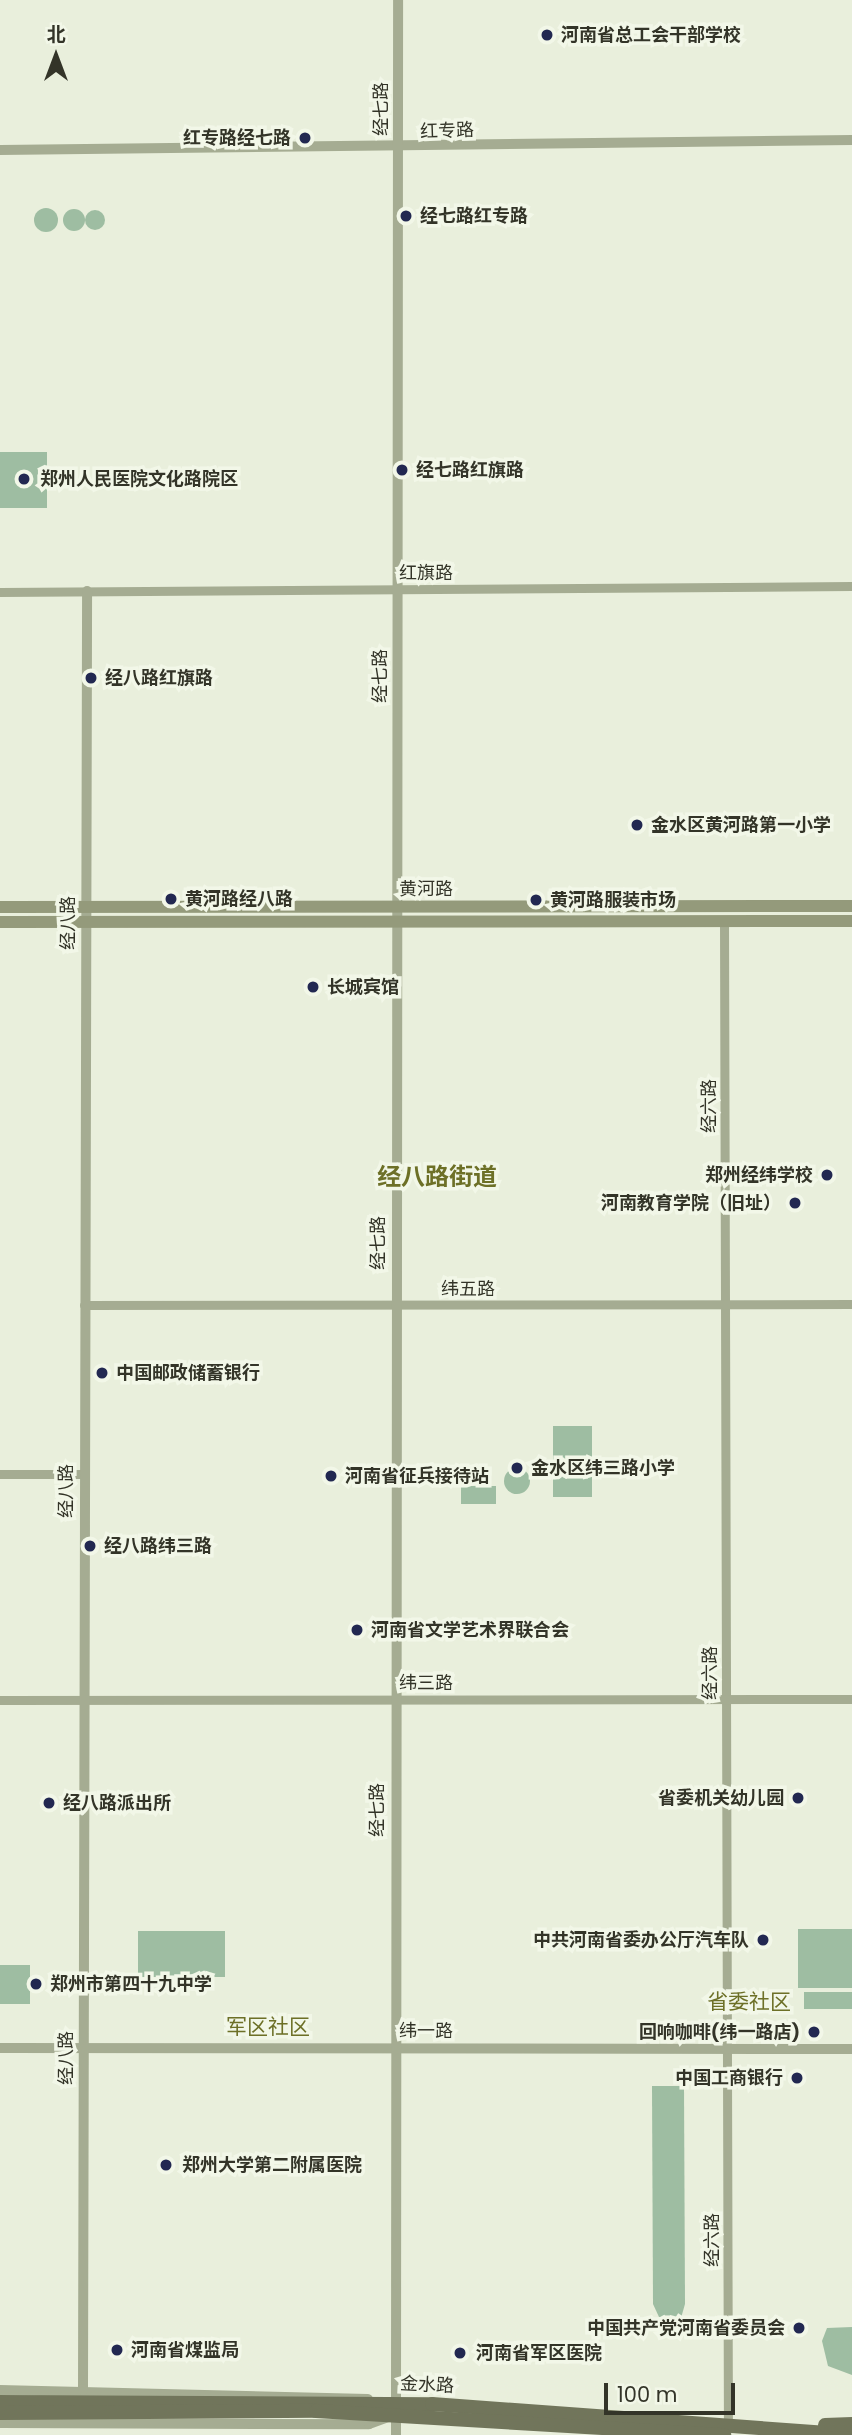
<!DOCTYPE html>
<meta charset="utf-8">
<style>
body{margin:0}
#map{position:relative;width:852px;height:2435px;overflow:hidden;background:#e9efdc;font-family:Poppins,"Noto Sans SC",sans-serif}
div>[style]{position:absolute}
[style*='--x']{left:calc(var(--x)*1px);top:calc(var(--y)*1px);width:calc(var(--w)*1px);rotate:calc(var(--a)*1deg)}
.green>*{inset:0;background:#9ebda2;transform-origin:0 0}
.round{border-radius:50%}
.minor>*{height:9px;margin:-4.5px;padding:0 4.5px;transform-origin:4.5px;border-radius:4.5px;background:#a5ac92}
.tertiary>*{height:10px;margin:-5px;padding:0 5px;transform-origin:5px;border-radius:5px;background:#a5ac92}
.secondary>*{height:12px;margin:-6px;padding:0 6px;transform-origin:6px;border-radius:6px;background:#949a7b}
.primary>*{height:14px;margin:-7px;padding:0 7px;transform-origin:7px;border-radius:7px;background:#71755b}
.dots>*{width:19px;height:19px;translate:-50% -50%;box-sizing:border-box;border:4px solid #f2f7e8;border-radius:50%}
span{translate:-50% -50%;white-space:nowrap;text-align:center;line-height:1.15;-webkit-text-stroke:7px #f2f7e8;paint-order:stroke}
.poi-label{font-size:18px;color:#333428;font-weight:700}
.left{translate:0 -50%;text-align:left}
.right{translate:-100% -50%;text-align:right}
.street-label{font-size:18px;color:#333428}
.quarter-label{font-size:21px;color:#6d7027}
.district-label{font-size:24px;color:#6d7027;font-weight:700}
.north{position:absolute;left:21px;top:21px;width:70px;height:70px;-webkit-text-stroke:5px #f2f7e8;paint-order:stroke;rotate:0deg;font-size:19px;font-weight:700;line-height:28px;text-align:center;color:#333428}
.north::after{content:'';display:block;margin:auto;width:24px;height:32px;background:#333428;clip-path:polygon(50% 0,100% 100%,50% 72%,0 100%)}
.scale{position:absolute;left:604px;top:2383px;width:131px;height:32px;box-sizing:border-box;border:4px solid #333428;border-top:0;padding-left:9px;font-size:21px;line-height:24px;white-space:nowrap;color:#333428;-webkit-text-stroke:5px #f2f7e8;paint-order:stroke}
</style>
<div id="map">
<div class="green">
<div class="round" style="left:34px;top:208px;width:24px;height:24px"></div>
<div class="round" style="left:63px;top:209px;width:22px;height:22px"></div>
<div class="round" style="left:85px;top:210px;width:20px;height:20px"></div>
<div style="left:0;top:452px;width:47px;height:56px"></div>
<div style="left:553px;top:1426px;width:39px;height:71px"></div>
<div class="round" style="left:504px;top:1468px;width:26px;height:26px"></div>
<div style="left:461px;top:1486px;width:35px;height:18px"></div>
<div style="left:798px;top:1929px;width:54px;height:59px"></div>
<div style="left:225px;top:1931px;width:46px;height:87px;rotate:90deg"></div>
<div style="left:0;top:1965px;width:30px;height:39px"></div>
<div style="left:804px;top:1992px;width:48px;height:17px"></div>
<div style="clip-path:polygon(652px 2086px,684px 2086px,685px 2304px,681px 2318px,672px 2320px,659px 2317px,653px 2304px)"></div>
<div style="clip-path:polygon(852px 2327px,852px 2375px,828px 2366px,822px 2341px,827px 2328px)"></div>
</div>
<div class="minor">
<div style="--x:0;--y:592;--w:852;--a:-0.4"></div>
<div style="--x:724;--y:921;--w:1503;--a:89.85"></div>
<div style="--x:84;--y:1305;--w:768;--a:-0.07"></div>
<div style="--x:0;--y:1474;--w:84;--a:0"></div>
<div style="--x:0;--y:1700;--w:852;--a:-0.07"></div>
</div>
<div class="tertiary">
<div style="--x:0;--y:150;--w:852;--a:-0.67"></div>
<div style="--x:0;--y:2048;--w:852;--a:0.07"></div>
<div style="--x:0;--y:2390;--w:368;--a:1.4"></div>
<div style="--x:83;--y:2390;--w:1799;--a:-89.87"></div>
<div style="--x:391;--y:2402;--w:5;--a:11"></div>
<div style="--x:396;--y:2403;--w:2403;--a:-89.95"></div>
<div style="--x:0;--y:2423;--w:369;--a:0.2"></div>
<div style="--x:369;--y:2424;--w:29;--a:-20"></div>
<div style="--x:396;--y:2414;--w:21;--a:90"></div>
</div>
<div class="secondary">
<div style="--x:0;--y:907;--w:852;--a:-0.07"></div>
<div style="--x:0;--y:922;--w:852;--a:-0.07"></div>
</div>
<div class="primary">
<div style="--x:0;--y:2402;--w:432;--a:0.3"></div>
<div style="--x:432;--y:2404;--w:421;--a:4.2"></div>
<div style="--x:0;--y:2413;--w:316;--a:-0.4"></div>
<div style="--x:316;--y:2411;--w:409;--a:3.4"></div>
<div style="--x:825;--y:2425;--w:27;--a:-2"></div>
</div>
<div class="dots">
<div style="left:547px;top:35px;background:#222851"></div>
<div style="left:305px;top:138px;background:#222851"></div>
<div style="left:406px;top:216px;background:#222851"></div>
<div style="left:402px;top:470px;background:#222851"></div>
<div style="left:24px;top:479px;background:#222851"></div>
<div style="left:91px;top:678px;background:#222851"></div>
<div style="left:637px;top:825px;background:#222851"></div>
<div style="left:171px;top:899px;background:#222851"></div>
<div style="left:536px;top:900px;background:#222851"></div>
<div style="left:313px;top:987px;background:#222851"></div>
<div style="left:827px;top:1175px;background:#222851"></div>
<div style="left:795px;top:1203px;background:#222851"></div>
<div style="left:102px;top:1373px;background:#222851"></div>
<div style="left:517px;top:1468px;background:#222851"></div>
<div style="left:331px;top:1476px;background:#222851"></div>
<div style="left:90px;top:1546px;background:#222851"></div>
<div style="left:357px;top:1630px;background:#222851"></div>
<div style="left:798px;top:1798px;background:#222851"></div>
<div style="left:49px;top:1803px;background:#222851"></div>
<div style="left:763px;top:1940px;background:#222851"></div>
<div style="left:36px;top:1984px;background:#222851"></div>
<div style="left:814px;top:2032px;background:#222851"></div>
<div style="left:797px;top:2078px;background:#222851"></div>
<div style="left:166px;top:2165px;background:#222851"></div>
<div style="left:799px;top:2328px;background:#222851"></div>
<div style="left:117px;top:2350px;background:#222851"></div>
<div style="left:460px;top:2353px;background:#222851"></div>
</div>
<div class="poi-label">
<span class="left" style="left:561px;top:35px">河南省总工会干部学校</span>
<span class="right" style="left:291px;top:138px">红专路经七路</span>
<span class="left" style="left:420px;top:216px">经七路红专路</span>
<span class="left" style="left:416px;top:470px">经七路红旗路</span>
<span class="left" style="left:40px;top:479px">郑州人民医院文化路院区</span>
<span class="left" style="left:105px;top:678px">经八路红旗路</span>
<span class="left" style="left:651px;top:825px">金水区黄河路第一小学</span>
<span class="left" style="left:185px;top:899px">黄河路经八路</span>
<span class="left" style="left:550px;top:900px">黄河路服装市场</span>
<span class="left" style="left:327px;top:987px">长城宾馆</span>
<span class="right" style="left:813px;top:1175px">郑州经纬学校</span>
<span class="right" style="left:781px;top:1203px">河南教育学院（旧址）</span>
<span class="left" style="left:116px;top:1373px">中国邮政储蓄银行</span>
<span class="left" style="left:531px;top:1468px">金水区纬三路小学</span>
<span class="left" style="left:345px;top:1476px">河南省征兵接待站</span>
<span class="left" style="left:104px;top:1546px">经八路纬三路</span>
<span class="left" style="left:371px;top:1630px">河南省文学艺术界联合会</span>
<span class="right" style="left:784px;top:1798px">省委机关幼儿园</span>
<span class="left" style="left:63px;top:1803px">经八路派出所</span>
<span class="right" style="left:749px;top:1940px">中共河南省委办公厅汽车队</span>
<span class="left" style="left:50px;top:1984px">郑州市第四十九中学</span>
<span class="right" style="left:800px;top:2032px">回响咖啡(纬一路店)</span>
<span class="right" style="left:783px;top:2078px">中国工商银行</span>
<span class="left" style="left:182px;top:2165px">郑州大学第二附属医院</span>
<span class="right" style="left:785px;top:2328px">中国共产党河南省委员会</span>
<span class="left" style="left:131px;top:2350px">河南省煤监局</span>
<span class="left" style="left:476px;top:2353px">河南省军区医院</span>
</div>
<div class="street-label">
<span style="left:381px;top:109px;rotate:-90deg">经七路</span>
<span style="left:447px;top:131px;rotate:-2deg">红专路</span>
<span style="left:426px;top:573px">红旗路</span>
<span style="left:380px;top:676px;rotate:-90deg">经七路</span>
<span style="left:426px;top:889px">黄河路</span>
<span style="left:68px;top:923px;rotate:-90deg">经八路</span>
<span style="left:709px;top:1106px;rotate:-90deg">经六路</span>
<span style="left:378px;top:1243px;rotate:-90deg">经七路</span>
<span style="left:468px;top:1289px">纬五路</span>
<span style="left:66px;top:1491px;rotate:-90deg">经八路</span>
<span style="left:710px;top:1673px;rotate:-90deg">经六路</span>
<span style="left:426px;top:1683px">纬三路</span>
<span style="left:377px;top:1810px;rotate:-90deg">经七路</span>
<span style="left:426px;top:2031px">纬一路</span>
<span style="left:66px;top:2058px;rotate:-90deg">经八路</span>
<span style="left:712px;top:2240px;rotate:-90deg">经六路</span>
<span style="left:427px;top:2385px;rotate:3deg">金水路</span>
</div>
<div class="quarter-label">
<span style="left:749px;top:2002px">省委社区</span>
<span style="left:268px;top:2027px">军区社区</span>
</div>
<div class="district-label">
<span style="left:437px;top:1177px">经八路街道</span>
</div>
<div class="north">北</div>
<div class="scale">100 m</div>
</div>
